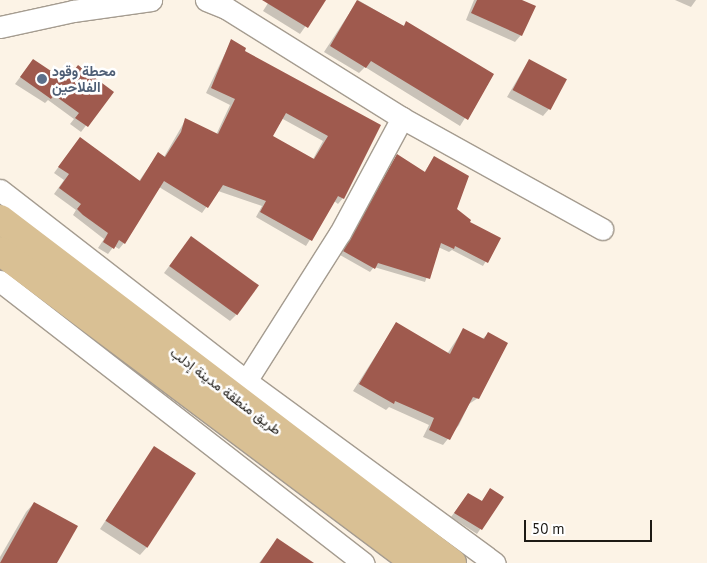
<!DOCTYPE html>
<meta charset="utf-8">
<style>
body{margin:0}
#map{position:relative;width:707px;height:563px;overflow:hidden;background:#fcf3e6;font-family:"PT Sans",Vazirmatn,sans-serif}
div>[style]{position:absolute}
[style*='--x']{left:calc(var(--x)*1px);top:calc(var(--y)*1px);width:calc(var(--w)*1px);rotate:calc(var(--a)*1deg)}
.shadow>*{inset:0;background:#0003}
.building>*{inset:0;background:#9f5a4e;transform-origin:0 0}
.roads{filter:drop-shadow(1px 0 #a59c90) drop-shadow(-1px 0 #a59c90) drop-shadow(0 1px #a59c90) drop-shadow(0 -1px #a59c90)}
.minor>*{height:21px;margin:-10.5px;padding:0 10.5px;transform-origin:10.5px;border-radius:10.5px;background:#fff}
.major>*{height:28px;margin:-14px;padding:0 14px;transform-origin:14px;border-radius:14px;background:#d9c094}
.dots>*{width:14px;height:14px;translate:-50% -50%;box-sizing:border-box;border:2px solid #fff;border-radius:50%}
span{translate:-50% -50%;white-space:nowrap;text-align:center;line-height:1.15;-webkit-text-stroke:5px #fff;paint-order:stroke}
.service-label{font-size:14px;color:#4e5e75;font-weight:700}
.left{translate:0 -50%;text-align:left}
.street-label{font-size:14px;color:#1d1a15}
.scale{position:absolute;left:524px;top:520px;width:128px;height:22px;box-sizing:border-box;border:2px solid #1d1a15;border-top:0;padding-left:6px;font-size:15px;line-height:18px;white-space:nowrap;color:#1d1a15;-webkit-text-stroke:4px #fff;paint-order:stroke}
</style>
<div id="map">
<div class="shadow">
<div style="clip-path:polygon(270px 0,324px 0,300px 34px,263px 11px)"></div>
<div style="clip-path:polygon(358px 0,403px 26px,407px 23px,492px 75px,460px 126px,365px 67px,359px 73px,324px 52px)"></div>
<div style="clip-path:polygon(474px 0,519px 0,521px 35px,515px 42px,466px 20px)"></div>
<div style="clip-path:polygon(675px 0,696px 0,691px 7px)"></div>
<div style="clip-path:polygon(evenodd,231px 41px,243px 51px,379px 126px,343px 198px,338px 204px,334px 201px,306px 246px,256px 217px,262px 206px,218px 191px,202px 213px,159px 187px,124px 243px,119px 249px,114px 246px,108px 254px,98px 248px,104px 239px,73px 215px,76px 210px,54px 194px,64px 180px,54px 173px,80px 138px,139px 181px,158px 154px,164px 157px,186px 119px,216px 135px,230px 105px,206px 93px,231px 41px,281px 118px,323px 141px,313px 159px,271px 137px,281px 118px)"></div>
<div style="clip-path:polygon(33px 60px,65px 82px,78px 67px,112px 92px,81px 132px,70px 124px,74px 119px,48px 100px,45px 103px,15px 84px)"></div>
<div style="clip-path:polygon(529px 60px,549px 109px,543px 116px,507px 97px)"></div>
<div style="clip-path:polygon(397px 155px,424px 173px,434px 157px,455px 210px,468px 222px,499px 239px,483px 266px,452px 250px,449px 252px,438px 247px,425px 282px,374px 267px,370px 272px,340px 255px)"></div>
<div style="clip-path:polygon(191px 237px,236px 315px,230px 321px,164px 273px)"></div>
<div style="clip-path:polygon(396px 324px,447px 354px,463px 330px,482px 339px,488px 334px,478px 398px,469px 404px,459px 425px,443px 445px,423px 437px,429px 425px,389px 407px,386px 410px,353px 391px)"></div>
<div style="clip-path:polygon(154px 448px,148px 546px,140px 555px,100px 529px)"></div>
<div style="clip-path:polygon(490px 490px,502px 497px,477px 534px,451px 517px,468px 494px,481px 502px)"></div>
<div style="clip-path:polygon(34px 503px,56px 563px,0 563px,0 557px,26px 512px)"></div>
<div style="clip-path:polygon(277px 540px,312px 563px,259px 563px)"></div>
</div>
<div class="building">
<div style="clip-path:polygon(262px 0,326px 0,308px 28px)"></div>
<div style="clip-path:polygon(357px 0,404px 26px,406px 21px,494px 74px,468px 120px,371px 61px,366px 68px,330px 46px)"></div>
<div style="clip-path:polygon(477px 0,522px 0,536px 6px,522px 36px,471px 13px)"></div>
<div style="clip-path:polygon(evenodd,231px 39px,246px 48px,245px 51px,381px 125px,344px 199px,338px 196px,312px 241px,260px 212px,266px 201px,223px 185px,208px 208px,164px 181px,125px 244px,119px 240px,114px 249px,103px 242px,108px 233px,83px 215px,77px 209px,81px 204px,59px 188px,69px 174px,58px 167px,80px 137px,140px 181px,158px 152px,165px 157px,181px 132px,185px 118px,218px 134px,235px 99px,211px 88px,231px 39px,286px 113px,328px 136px,314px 159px,273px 136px,286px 113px)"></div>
<div style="clip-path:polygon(33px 59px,66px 81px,78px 65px,114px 92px,88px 127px,75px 118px,79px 113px,54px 95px,51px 99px,20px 77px)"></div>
<div style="left:529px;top:59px;width:43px;height:35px;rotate:28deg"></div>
<div style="clip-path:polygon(397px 154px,425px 172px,434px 156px,469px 176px,457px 209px,471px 220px,470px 222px,501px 238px,488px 263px,455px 246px,454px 249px,441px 243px,430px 279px,378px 263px,375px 269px,343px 251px)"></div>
<div style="left:191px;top:236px;width:84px;height:37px;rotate:36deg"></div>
<div style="clip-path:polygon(396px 322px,450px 354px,463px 328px,484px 339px,488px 332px,508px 343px,479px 399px,473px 397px,450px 440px,429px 430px,434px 418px,395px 401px,394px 404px,359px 384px)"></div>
<div style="left:154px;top:446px;width:50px;height:89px;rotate:33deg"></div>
<div style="clip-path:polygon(490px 488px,504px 497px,482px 530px,454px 513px,468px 493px,482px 501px)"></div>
<div style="clip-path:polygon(34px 502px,78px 526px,57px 563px,0 563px)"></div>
<div style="clip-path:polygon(277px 538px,314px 563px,260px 563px)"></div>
</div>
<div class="roads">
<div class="minor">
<div style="--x:206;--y:0;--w:22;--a:22"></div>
<div style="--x:226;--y:8;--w:208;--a:32"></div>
<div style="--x:402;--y:118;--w:229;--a:29"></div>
<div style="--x:0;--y:27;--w:75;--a:-12.4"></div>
<div style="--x:73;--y:11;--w:79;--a:-8"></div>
<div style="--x:0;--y:190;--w:311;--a:37.8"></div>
<div style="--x:246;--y:381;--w:308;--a:36.2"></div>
<div style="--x:0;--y:281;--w:460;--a:37.8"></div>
<div style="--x:246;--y:381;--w:175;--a:-57.6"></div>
<div style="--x:340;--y:233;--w:131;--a:-61.7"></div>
</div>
<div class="major">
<div style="--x:0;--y:219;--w:568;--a:37.27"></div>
<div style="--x:0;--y:251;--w:520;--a:36.87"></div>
</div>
</div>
<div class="dots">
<div style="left:42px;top:79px;background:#5c6f8a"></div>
</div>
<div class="service-label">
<span class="left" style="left:52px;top:79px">محطة وقود<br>الفلاحين</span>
</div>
<div class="street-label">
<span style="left:226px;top:391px;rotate:37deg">طريق منطقة مدينة إدلب</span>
</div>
<div class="scale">50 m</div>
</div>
